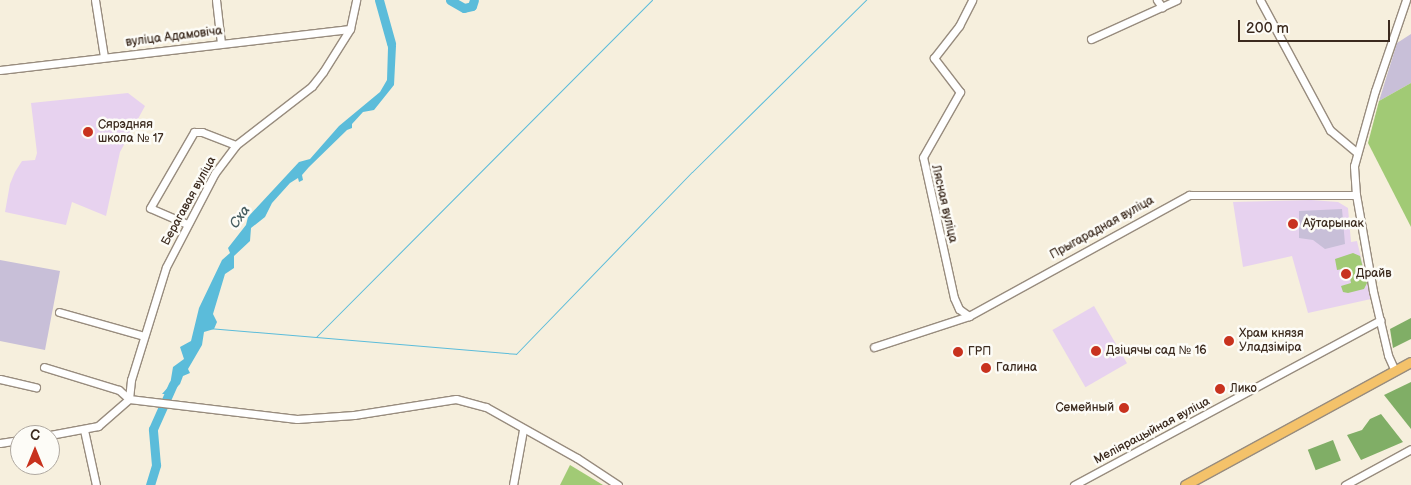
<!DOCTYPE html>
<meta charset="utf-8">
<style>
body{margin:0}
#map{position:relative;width:1411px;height:485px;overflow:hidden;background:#f6efdd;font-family:"Balsamiq Sans",sans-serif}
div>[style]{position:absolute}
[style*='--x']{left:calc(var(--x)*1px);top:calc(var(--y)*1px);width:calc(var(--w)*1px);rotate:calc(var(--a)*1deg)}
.built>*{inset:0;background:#e7d2ef;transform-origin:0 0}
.industrial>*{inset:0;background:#c8bfd8}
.green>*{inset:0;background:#a1ca75}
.forest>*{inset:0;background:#80ae66;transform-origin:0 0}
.water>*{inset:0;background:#5bbcda}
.stream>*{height:1px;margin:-0.5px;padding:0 0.5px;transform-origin:0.5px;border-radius:0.5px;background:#5bbcda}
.river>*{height:9px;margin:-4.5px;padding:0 4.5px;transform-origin:4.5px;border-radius:4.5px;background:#5bbcda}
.roads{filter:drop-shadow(1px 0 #988c7e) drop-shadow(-1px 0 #988c7e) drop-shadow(0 1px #988c7e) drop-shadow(0 -1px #988c7e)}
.minor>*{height:7px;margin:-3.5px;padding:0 3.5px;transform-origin:3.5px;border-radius:3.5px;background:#fff}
.major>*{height:9px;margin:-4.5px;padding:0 4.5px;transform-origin:4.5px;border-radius:4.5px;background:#f4c26a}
.dots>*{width:14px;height:14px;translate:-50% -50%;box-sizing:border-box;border:2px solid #fdfcf7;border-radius:50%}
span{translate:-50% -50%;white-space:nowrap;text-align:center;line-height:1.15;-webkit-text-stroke:5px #fdfcf7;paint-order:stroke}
.street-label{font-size:12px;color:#3b2a1e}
.poi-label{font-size:12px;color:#3b2a1e}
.left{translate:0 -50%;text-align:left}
.right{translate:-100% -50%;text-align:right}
.water-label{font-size:14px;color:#465d60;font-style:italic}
.north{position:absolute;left:10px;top:425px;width:50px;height:50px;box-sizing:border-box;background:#fdfcf7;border:1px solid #afa8a0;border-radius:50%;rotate:0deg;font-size:14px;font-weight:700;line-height:20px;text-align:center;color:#3b2a1e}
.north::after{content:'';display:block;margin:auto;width:18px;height:22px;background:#c8321e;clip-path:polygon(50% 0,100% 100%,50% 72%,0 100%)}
.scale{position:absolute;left:1238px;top:20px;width:152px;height:22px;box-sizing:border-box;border:2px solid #3b2a1e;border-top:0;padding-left:6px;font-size:15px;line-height:18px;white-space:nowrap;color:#3b2a1e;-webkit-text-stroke:4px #fdfcf7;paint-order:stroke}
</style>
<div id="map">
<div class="built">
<div style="clip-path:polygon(128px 93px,145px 106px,120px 152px,106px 216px,72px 202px,66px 225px,5px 212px,10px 184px,15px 172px,22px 161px,35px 160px,37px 153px,31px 103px)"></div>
<div style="clip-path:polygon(1311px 200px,1338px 202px,1348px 208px,1351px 242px,1357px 241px,1371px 299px,1308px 313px,1292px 256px,1243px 267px,1233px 202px)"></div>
<div style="left:1094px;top:306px;width:66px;height:48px;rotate:60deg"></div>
</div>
<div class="industrial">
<div style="clip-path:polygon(1411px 34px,1411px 83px,1379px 101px,1397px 43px)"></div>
<div style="clip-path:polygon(1342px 209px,1345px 244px,1325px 249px,1313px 240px,1299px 238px,1299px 211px)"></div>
<div style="clip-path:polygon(0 260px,60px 271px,45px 350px,0 341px)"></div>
</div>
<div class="green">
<div style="clip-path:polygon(1411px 83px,1411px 227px,1368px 143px,1379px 101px)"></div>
<div style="clip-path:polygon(1353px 253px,1360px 256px,1367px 283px,1364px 289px,1348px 293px,1343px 292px,1341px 286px,1351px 283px,1348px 268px,1337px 270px,1335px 259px)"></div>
<div style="clip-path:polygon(570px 465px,603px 485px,560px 485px)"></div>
</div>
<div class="forest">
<div style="clip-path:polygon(1411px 318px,1411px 339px,1393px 348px,1390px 329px)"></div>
<div style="clip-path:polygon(1411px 382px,1411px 429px,1384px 395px)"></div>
<div style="clip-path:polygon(1381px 414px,1403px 442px,1361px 460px,1347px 435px,1362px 430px,1370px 419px)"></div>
<div style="left:1333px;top:440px;width:22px;height:27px;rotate:69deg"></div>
</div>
<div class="water">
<div style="clip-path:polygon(390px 30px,396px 46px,394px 85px,374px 110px,363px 112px,352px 124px,352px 128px,347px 130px,309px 167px,302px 175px,303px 180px,299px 182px,298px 178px,290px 183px,272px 203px,265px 217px,251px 228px,250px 241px,234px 256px,234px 268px,225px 274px,213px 314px,217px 322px,214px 329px,204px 332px,202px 345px,188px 369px,190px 373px,183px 376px,180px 384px,170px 394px,162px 394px,170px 385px,173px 367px,184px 359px,180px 347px,191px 341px,199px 308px,222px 260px,230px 253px,228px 248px,246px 225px,248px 217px,299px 162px,310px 159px,339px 126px,380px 92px,387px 80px,388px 48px,386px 33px)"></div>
</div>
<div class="stream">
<div style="--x:208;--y:328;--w:309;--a:4.8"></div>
<div style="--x:516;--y:354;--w:253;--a:-46"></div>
<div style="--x:692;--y:172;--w:245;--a:-44.7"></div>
<div style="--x:316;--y:337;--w:476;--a:-45.1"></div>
</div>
<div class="river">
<div style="--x:379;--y:0;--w:45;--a:74.4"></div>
<div style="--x:450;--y:0;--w:16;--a:30"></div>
<div style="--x:464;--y:8;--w:8;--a:-14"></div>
<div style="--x:472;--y:6;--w:6;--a:-72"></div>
<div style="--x:150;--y:485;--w:21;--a:-73"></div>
<div style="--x:156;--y:465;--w:36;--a:-95"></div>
<div style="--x:153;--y:429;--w:49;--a:-66"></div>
</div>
<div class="roads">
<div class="minor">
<div style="--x:95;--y:0;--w:58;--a:81"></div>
<div style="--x:216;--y:0;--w:43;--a:83.4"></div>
<div style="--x:1157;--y:0;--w:9;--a:54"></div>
<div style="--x:1260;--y:0;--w:148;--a:61.7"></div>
<div style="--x:1330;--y:130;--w:34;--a:40"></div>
<div style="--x:1091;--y:39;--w:94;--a:-24.4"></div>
<div style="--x:0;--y:70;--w:352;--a:-6.7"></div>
<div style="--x:187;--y:224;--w:40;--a:-156.6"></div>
<div style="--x:150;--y:208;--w:88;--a:-59.9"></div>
<div style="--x:194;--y:132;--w:8;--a:0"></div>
<div style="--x:202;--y:132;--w:36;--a:21"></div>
<div style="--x:59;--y:312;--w:88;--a:15.8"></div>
<div style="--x:969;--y:316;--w:12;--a:-145"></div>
<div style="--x:959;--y:309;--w:12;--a:-114"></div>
<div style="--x:954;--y:298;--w:144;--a:-102.4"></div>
<div style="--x:923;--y:157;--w:75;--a:-60.4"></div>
<div style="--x:960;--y:92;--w:43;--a:-127.4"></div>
<div style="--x:934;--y:58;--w:41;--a:-52"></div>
<div style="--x:959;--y:26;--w:29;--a:-63"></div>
<div style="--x:874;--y:347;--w:100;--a:-18.1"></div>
<div style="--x:969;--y:316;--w:251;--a:-28.8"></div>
<div style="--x:1189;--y:195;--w:167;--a:0"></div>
<div style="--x:44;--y:367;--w:78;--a:17"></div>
<div style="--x:119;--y:390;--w:13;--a:42"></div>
<div style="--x:1395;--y:371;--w:17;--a:-114"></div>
<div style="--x:1388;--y:355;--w:66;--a:-103.2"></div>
<div style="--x:1373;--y:291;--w:97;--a:-100"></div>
<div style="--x:1356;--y:195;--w:29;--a:-94"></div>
<div style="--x:1354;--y:166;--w:78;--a:-74.4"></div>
<div style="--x:1375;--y:91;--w:96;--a:-71.2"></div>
<div style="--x:0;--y:379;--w:37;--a:13"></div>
<div style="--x:129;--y:399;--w:19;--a:-84"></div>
<div style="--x:131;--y:380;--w:118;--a:-72.8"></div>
<div style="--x:166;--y:267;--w:106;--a:-62.5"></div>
<div style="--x:215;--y:173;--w:35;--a:-53"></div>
<div style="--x:236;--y:145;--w:96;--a:-37.8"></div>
<div style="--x:312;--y:86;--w:18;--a:-52"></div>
<div style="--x:323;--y:72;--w:51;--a:-57.9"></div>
<div style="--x:350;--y:29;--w:30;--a:-78"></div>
<div style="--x:84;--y:430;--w:56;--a:77.7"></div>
<div style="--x:50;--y:435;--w:49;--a:-10.6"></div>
<div style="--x:98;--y:426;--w:41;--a:-41.1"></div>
<div style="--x:129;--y:399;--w:169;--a:6.8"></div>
<div style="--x:297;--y:419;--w:57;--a:-4"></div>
<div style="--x:354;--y:415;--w:103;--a:-8.9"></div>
<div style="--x:456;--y:399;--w:31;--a:15"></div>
<div style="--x:486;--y:407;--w:104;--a:29.3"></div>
<div style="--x:577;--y:458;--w:49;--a:33.4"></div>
<div style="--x:0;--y:443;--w:20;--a:-9"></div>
<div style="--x:513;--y:485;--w:56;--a:-79.7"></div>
<div style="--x:1074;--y:485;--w:348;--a:-28.3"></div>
<div style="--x:1345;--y:485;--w:75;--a:-28.6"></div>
</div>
<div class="major">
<div style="--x:1185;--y:485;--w:257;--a:-28.6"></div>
</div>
</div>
<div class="dots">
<div style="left:88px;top:132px;background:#c8321e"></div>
<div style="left:1293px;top:224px;background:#c8321e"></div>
<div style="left:1346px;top:274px;background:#c8321e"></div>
<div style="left:1229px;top:341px;background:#c8321e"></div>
<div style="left:1096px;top:351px;background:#c8321e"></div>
<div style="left:958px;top:352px;background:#c8321e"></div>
<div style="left:986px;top:368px;background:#c8321e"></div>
<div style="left:1220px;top:389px;background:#c8321e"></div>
<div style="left:1124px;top:408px;background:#c8321e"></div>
</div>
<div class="street-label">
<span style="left:174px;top:37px;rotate:-7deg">вуліца Адамовіча</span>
<span style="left:189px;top:201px;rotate:-61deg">Берагавая вуліца</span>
<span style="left:944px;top:204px;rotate:77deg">Лясная вуліца</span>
<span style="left:1102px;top:228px;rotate:-29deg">Прыгарадная вуліца</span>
<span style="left:1152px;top:431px;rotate:-28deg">Меліярацыйная вуліца</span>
</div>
<div class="poi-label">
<span class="left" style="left:98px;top:132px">Сярэдняя<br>школа № 17</span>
<span class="left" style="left:1303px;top:224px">Аўтарынак</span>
<span class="left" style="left:1356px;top:274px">Драйв</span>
<span class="left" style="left:1239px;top:341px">Храм князя<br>Уладзіміра</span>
<span class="left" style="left:1106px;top:351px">Дзіцячы сад № 16</span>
<span class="left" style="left:968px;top:352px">ГРП</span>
<span class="left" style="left:996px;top:368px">Галина</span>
<span class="left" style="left:1230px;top:389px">Лико</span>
<span class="right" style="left:1114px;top:408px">Семейный</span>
</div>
<div class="water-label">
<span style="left:240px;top:217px;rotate:-55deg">Сха</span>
</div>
<div class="north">С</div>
<div class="scale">200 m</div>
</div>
